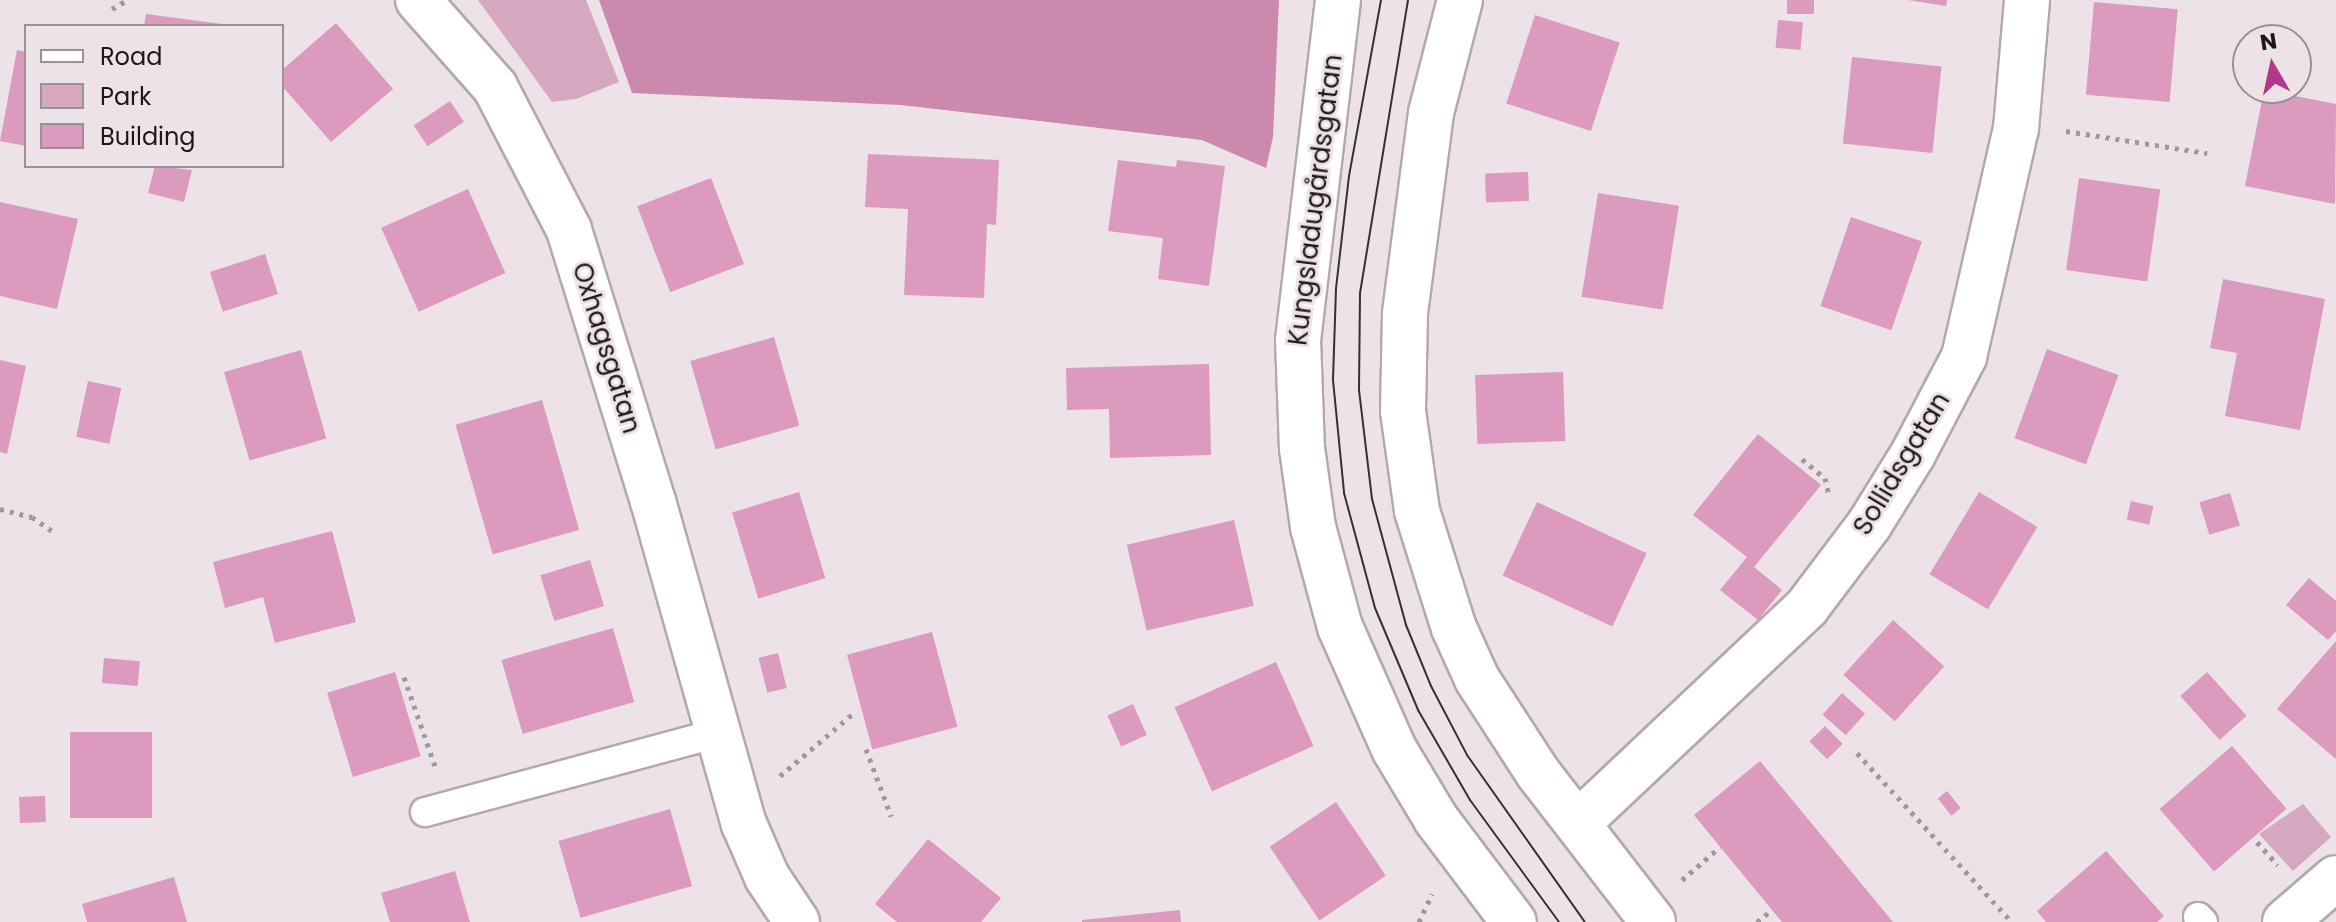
<!DOCTYPE html>
<meta charset="utf-8">
<style>
body{margin:0}
#map{position:relative;width:2336px;height:922px;overflow:hidden;background:#ede2e8;font-family:Poppins,sans-serif}
div>[style]{position:absolute}
[style*='--x']{left:calc(var(--x)*1px);top:calc(var(--y)*1px);width:calc(var(--w)*1px);rotate:calc(var(--a)*1deg)}
.green>*{inset:0;background:#d5a8c0}
.forest>*{inset:0;background:#ca89ad}
.building>*{inset:0;background:#db9abe;transform-origin:0 0}
.path>*{height:5px;margin-top:-2.5px;transform-origin:0;background:repeating-linear-gradient(90deg,#a0989c 0 4px,transparent 0 10px)}
.roads{filter:drop-shadow(2px 0 #b3a8ad) drop-shadow(-2px 0 #b3a8ad) drop-shadow(0 2px #b3a8ad) drop-shadow(0 -2px #b3a8ad)}
.service>*{height:28px;margin:-14px;padding:0 14px;transform-origin:14px;border-radius:14px;background:#fff}
.minor>*{height:44px;margin:-22px;padding:0 22px;transform-origin:22px;border-radius:22px;background:#fff}
.tram>*{height:2px;margin:-1px;padding:0 1px;transform-origin:1px;border-radius:1px;background:#343033}
span{translate:-50% -50%;white-space:nowrap;text-align:center;line-height:1.15;-webkit-text-stroke:6px #ede2e8;paint-order:stroke}
.street-label{font-size:26px;color:#1b181a}
.legend{position:absolute;left:24px;top:24px;width:260px;height:144px;box-sizing:border-box;background:#ede2e8;border:2px solid #999196;margin:0;padding:10px 14px;list-style:none;font-size:24px;color:#1b181a}
.legend li{display:flex;align-items:center;gap:16px;height:40px}
.legend b{width:40px;border:2px solid #999196}
.north{position:absolute;left:2232px;top:24px;width:80px;height:80px;box-sizing:border-box;background:#ede2e8;border:2px solid #999196;border-radius:50%;rotate:351deg;font-size:22px;font-weight:700;line-height:32px;text-align:center;color:#1b181a}
.north::after{content:'';display:block;margin:auto;width:28px;height:36px;background:#b43888;clip-path:polygon(50% 0,100% 100%,50% 72%,0 100%)}
</style>
<div id="map">
<div class="green">
<div style="clip-path:polygon(478px 0,586px 0,619px 82px,576px 99px,552px 102px)"></div>
<div style="clip-path:polygon(2303px 804px,2331px 837px,2293px 871px,2259px 834px)"></div>
</div>
<div class="forest">
<div style="clip-path:polygon(599px 0,1279px 0,1273px 137px,1266px 168px,1202px 140px,901px 105px,632px 93px)"></div>
</div>
<div class="building">
<div style="left:1787px;top:0;width:27px;height:14px"></div>
<div style="clip-path:polygon(1908px 0,1947px 0,1946px 6px)"></div>
<div style="left:2094px;top:2px;width:84px;height:93px;rotate:5deg"></div>
<div style="clip-path:polygon(146px 14px,222px 24px,222px 26px,144px 26px)"></div>
<div style="left:1535px;top:15px;width:89px;height:93px;rotate:18deg"></div>
<div style="left:1778px;top:20px;width:25px;height:28px;rotate:5deg"></div>
<div style="clip-path:polygon(336px 23px,393px 89px,331px 142px,282px 86px,282px 70px)"></div>
<div style="clip-path:polygon(17px 50px,26px 52px,26px 146px,0 141px)"></div>
<div style="left:1852px;top:57px;width:90px;height:87px;rotate:6deg"></div>
<div style="clip-path:polygon(2264px 90px,2336px 104px,2335px 204px,2245px 186px)"></div>
<div style="left:450px;top:101px;width:25px;height:44px;rotate:56deg"></div>
<div style="clip-path:polygon(868px 154px,999px 160px,996px 225px,987px 224px,984px 298px,904px 295px,908px 209px,865px 207px)"></div>
<div style="clip-path:polygon(1118px 160px,1176px 167px,1177px 160px,1225px 166px,1209px 286px,1158px 279px,1163px 238px,1108px 231px)"></div>
<div style="clip-path:polygon(155px 166px,192px 170px,184px 202px,148px 193px)"></div>
<div style="left:1528px;top:172px;width:29px;height:43px;rotate:88deg"></div>
<div style="left:711px;top:178px;width:92px;height:79px;rotate:69deg"></div>
<div style="left:2079px;top:178px;width:82px;height:93px;rotate:8deg"></div>
<div style="left:468px;top:189px;width:92px;height:95px;rotate:66deg"></div>
<div style="left:1598px;top:193px;width:82px;height:105px;rotate:9deg"></div>
<div style="clip-path:polygon(0 202px,78px 219px,57px 309px,0 296px)"></div>
<div style="left:1851px;top:217px;width:75px;height:94px;rotate:19deg"></div>
<div style="left:265px;top:254px;width:42px;height:58px;rotate:72deg"></div>
<div style="clip-path:polygon(2223px 279px,2325px 299px,2300px 430px,2225px 416px,2237px 353px,2210px 348px)"></div>
<div style="left:774px;top:337px;width:92px;height:87px;rotate:74deg"></div>
<div style="left:2047px;top:349px;width:76px;height:95px;rotate:20deg"></div>
<div style="left:301px;top:350px;width:92px;height:80px;rotate:74deg"></div>
<div style="clip-path:polygon(0 360px,26px 366px,7px 454px,0 452px)"></div>
<div style="clip-path:polygon(1209px 364px,1211px 455px,1110px 458px,1109px 409px,1067px 410px,1066px 368px)"></div>
<div style="left:1563px;top:372px;width:69px;height:88px;rotate:88deg"></div>
<div style="left:88px;top:381px;width:34px;height:57px;rotate:12deg"></div>
<div style="left:542px;top:400px;width:135px;height:90px;rotate:74deg"></div>
<div style="clip-path:polygon(1758px 434px,1821px 485px,1754px 567px,1782px 590px,1758px 620px,1720px 590px,1747px 557px,1693px 515px)"></div>
<div style="left:799px;top:492px;width:90px;height:70px;rotate:73deg"></div>
<div style="left:1979px;top:492px;width:68px;height:96px;rotate:31deg"></div>
<div style="left:2230px;top:493px;width:34px;height:32px;rotate:73deg"></div>
<div style="left:2131px;top:501px;width:23px;height:19px;rotate:13deg"></div>
<div style="left:1537px;top:502px;width:121px;height:81px;rotate:25deg"></div>
<div style="left:1234px;top:520px;width:88px;height:110px;rotate:77deg"></div>
<div style="clip-path:polygon(332px 531px,356px 622px,275px 643px,263px 597px,225px 608px,213px 562px)"></div>
<div style="left:590px;top:560px;width:48px;height:52px;rotate:73deg"></div>
<div style="clip-path:polygon(2309px 578px,2336px 601px,2336px 631px,2328px 640px,2286px 605px)"></div>
<div style="left:1893px;top:620px;width:69px;height:74px;rotate:42deg"></div>
<div style="left:613px;top:628px;width:77px;height:116px;rotate:74deg"></div>
<div style="left:932px;top:632px;width:98px;height:88px;rotate:75deg"></div>
<div style="clip-path:polygon(2336px 641px,2336px 759px,2277px 709px)"></div>
<div style="left:778px;top:653px;width:36px;height:20px;rotate:76deg"></div>
<div style="left:104px;top:658px;width:36px;height:25px;rotate:5deg"></div>
<div style="left:1276px;top:662px;width:92px;height:111px;rotate:66deg"></div>
<div style="left:395px;top:672px;width:88px;height:71px;rotate:73deg"></div>
<div style="left:2207px;top:672px;width:59px;height:36px;rotate:48deg"></div>
<div style="left:1842px;top:693px;width:31px;height:29px;rotate:42deg"></div>
<div style="left:1133px;top:704px;width:34px;height:28px;rotate:66deg"></div>
<div style="left:1825px;top:726px;width:25px;height:22px;rotate:45deg"></div>
<div style="left:152px;top:732px;width:86px;height:82px;rotate:90deg"></div>
<div style="left:2232px;top:746px;width:83px;height:96px;rotate:49deg"></div>
<div style="clip-path:polygon(1760px 761px,1893px 922px,1782px 922px,1772px 910px,1694px 815px)"></div>
<div style="left:1947px;top:791px;width:22px;height:12px;rotate:51deg"></div>
<div style="left:45px;top:796px;width:26px;height:26px;rotate:88deg"></div>
<div style="left:1336px;top:802px;width:89px;height:80px;rotate:56deg"></div>
<div style="left:670px;top:809px;width:80px;height:116px;rotate:74deg"></div>
<div style="clip-path:polygon(928px 839px,1001px 898px,981px 922px,897px 922px,875px 904px)"></div>
<div style="clip-path:polygon(2106px 851px,2164px 916px,2157px 922px,2046px 922px,2037px 911px)"></div>
<div style="clip-path:polygon(455px 871px,470px 922px,390px 922px,381px 893px)"></div>
<div style="clip-path:polygon(174px 877px,187px 922px,87px 922px,82px 904px)"></div>
<div style="clip-path:polygon(1180px 910px,1181px 922px,1082px 922px,1082px 920px)"></div>
</div>
<div class="path">
<div style="--x:112;--y:9;--w:17;--a:-31"></div>
<div style="--x:2066;--y:131;--w:143;--a:8.9"></div>
<div style="--x:1802;--y:459;--w:30;--a:40"></div>
<div style="--x:1825;--y:478;--w:17;--a:77"></div>
<div style="--x:0;--y:509;--w:33;--a:14"></div>
<div style="--x:32;--y:517;--w:28;--a:35"></div>
<div style="--x:404;--y:677;--w:94;--a:70.8"></div>
<div style="--x:866;--y:749;--w:72;--a:69.5"></div>
<div style="--x:1857;--y:753;--w:229;--a:47.5"></div>
<div style="--x:780;--y:776;--w:99;--a:-40.5"></div>
<div style="--x:2257;--y:842;--w:31;--a:48"></div>
<div style="--x:1682;--y:880;--w:50;--a:-41"></div>
<div style="--x:1419;--y:922;--w:31;--a:-65"></div>
<div style="--x:1757;--y:922;--w:19;--a:-39"></div>
</div>
<div class="roads">
<div class="service">
<div style="--x:425;--y:812;--w:303;--a:-15.1"></div>
<div style="--x:2198;--y:917;--w:7;--a:45"></div>
</div>
<div class="minor">
<div style="--x:418;--y:0;--w:116;--a:48.5"></div>
<div style="--x:495;--y:87;--w:161;--a:62.6"></div>
<div style="--x:569;--y:230;--w:284;--a:72.8"></div>
<div style="--x:653;--y:501;--w:336;--a:74.3"></div>
<div style="--x:744;--y:824;--w:58;--a:66.5"></div>
<div style="--x:767;--y:877;--w:54;--a:56.3"></div>
<div style="--x:1338;--y:0;--w:342;--a:96.7"></div>
<div style="--x:1298;--y:340;--w:108;--a:87.9"></div>
<div style="--x:1302;--y:448;--w:80;--a:82.1"></div>
<div style="--x:1313;--y:527;--w:104;--a:74.9"></div>
<div style="--x:1340;--y:627;--w:133;--a:66.1"></div>
<div style="--x:1394;--y:749;--w:82;--a:59"></div>
<div style="--x:1436;--y:819;--w:129;--a:52.9"></div>
<div style="--x:1460;--y:0;--w:117;--a:104.4"></div>
<div style="--x:1431;--y:113;--w:203;--a:97.4"></div>
<div style="--x:1405;--y:314;--w:97;--a:91.2"></div>
<div style="--x:1403;--y:411;--w:101;--a:82"></div>
<div style="--x:1417;--y:511;--w:123;--a:72.5"></div>
<div style="--x:1454;--y:628;--w:56;--a:65.7"></div>
<div style="--x:1477;--y:679;--w:112;--a:57"></div>
<div style="--x:1538;--y:773;--w:188;--a:52.3"></div>
<div style="--x:1578;--y:823;--w:315;--a:-43.3"></div>
<div style="--x:1807;--y:607;--w:103;--a:-52.9"></div>
<div style="--x:1869;--y:525;--w:84;--a:-58.2"></div>
<div style="--x:1913;--y:454;--w:110;--a:-62.3"></div>
<div style="--x:1964;--y:357;--w:234;--a:-77.2"></div>
<div style="--x:2016;--y:129;--w:129;--a:-85.1"></div>
<div style="--x:2285;--y:922;--w:67;--a:-40.8"></div>
</div>
</div>
<div class="tram">
<div style="--x:1381;--y:0;--w:179;--a:100.3"></div>
<div style="--x:1349;--y:176;--w:114;--a:96.6"></div>
<div style="--x:1336;--y:289;--w:91;--a:91.9"></div>
<div style="--x:1333;--y:380;--w:114;--a:84.4"></div>
<div style="--x:1344;--y:493;--w:119;--a:74.9"></div>
<div style="--x:1375;--y:608;--w:111;--a:67.1"></div>
<div style="--x:1418;--y:710;--w:104;--a:60"></div>
<div style="--x:1470;--y:800;--w:151;--a:53.9"></div>
<div style="--x:1408;--y:0;--w:298;--a:99.3"></div>
<div style="--x:1360;--y:294;--w:96;--a:90.6"></div>
<div style="--x:1359;--y:390;--w:110;--a:83.2"></div>
<div style="--x:1372;--y:499;--w:131;--a:74.9"></div>
<div style="--x:1406;--y:625;--w:66;--a:67.7"></div>
<div style="--x:1431;--y:686;--w:78;--a:62.4"></div>
<div style="--x:1467;--y:755;--w:204;--a:54.8"></div>
</div>
<div class="street-label">
<span style="left:1316px;top:200px;rotate:-83deg">Kungsladugårdsgatan</span>
<span style="left:606px;top:348px;rotate:73deg">Oxhagsgatan</span>
<span style="left:1902px;top:464px;rotate:-59deg">Sollidsgatan</span>
</div>
<ul class="legend">
<li><b style="height:10px;background:#fff"></b>Road</li>
<li><b style="height:22px;background:#d5a8c0"></b>Park</li>
<li><b style="height:22px;background:#db9abe"></b>Building</li>
</ul>
<div class="north">N</div>
</div>
